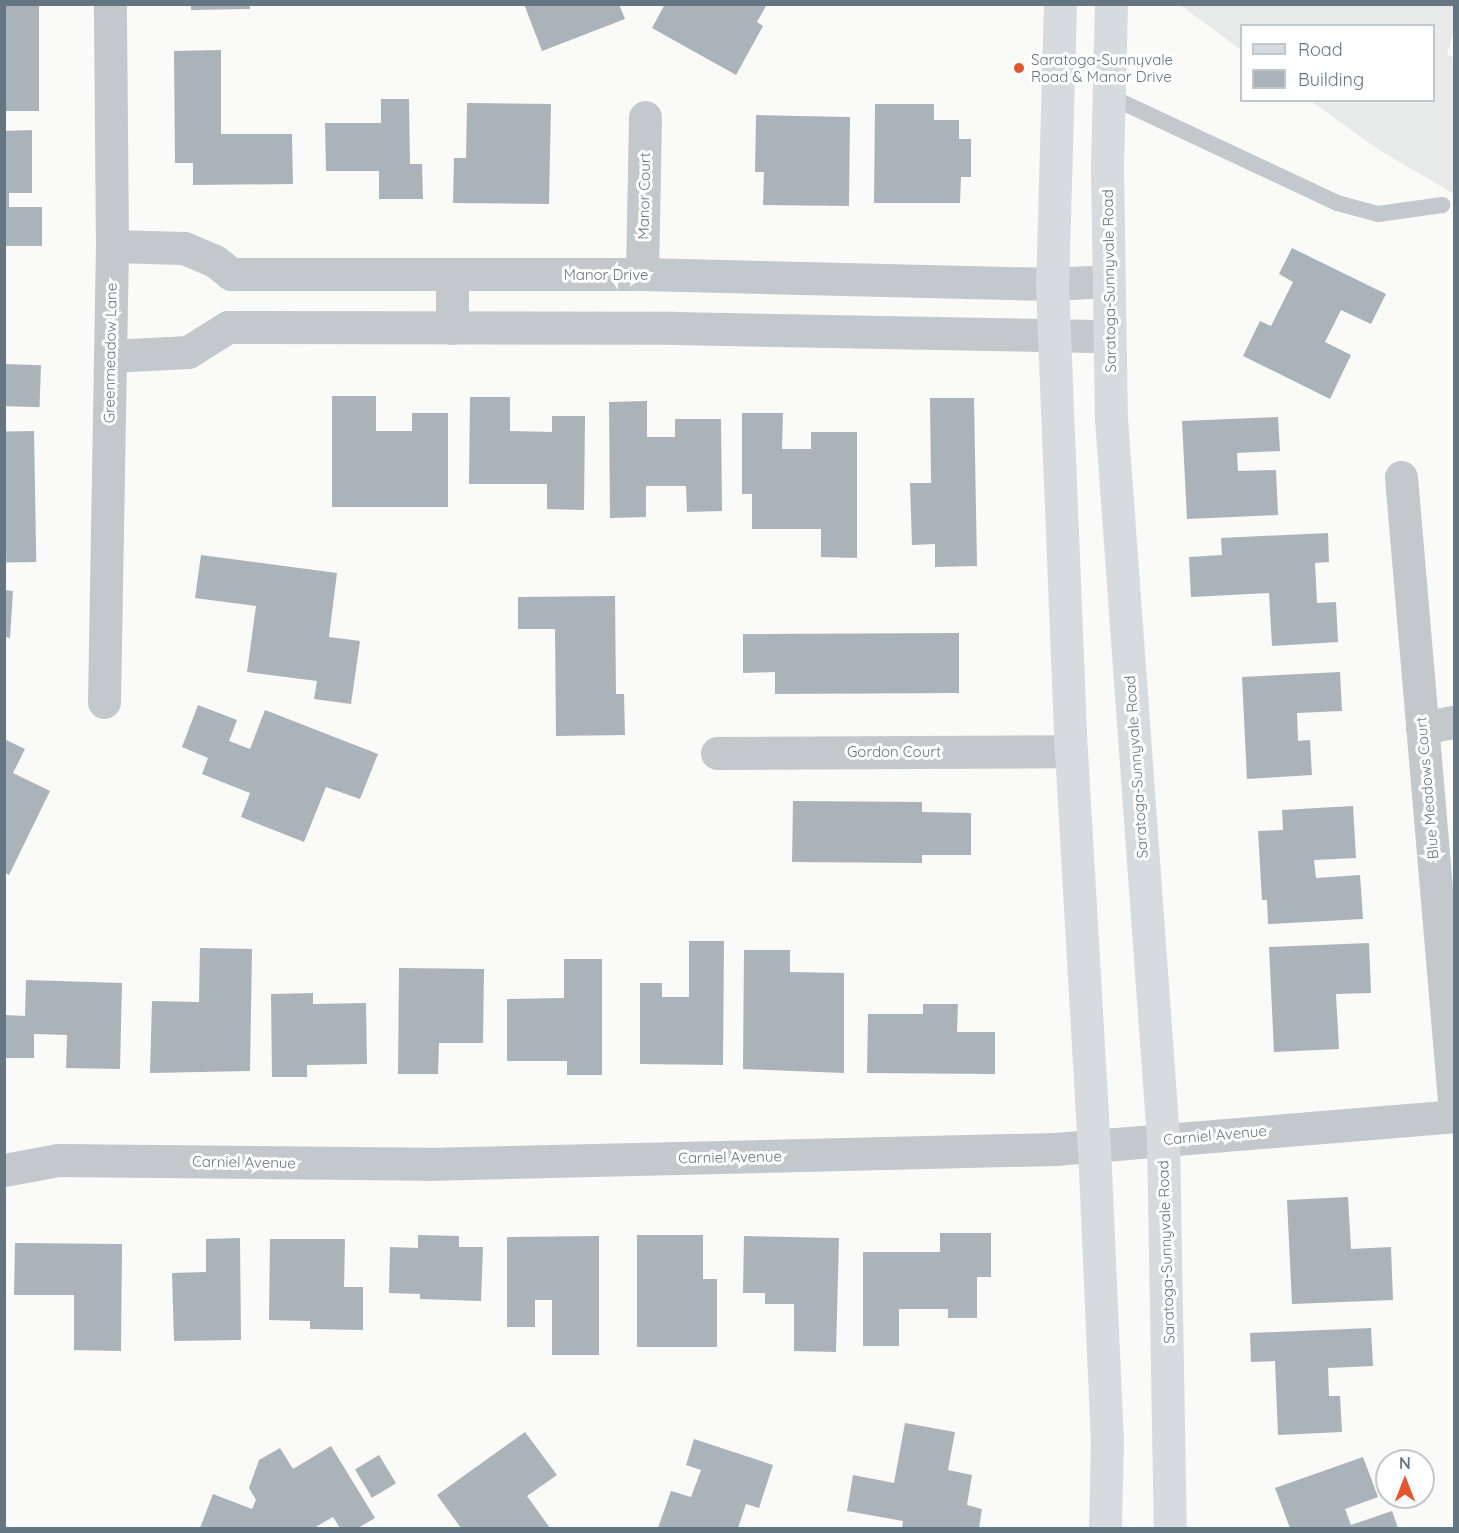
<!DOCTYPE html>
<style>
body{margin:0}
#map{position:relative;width:1459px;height:1533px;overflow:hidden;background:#fafaf8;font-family:Quicksand,sans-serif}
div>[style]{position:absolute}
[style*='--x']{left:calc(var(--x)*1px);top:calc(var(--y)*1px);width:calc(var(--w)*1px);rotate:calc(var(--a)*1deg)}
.built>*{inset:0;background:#e8e9e9}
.building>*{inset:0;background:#aab3b9;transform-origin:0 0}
.service>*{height:16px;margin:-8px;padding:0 8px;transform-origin:8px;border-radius:8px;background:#c3c8cc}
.minor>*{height:33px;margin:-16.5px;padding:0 16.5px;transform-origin:16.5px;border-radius:16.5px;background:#c3c8cc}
.primary>*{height:33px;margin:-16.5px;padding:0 16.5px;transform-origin:16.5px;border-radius:16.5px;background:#d6dbdf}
.dots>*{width:16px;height:16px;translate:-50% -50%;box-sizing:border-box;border:3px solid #fff;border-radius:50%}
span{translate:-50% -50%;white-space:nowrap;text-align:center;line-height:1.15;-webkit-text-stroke:6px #fff;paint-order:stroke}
.poi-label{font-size:15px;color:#657683}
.left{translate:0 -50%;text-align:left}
.street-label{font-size:15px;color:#657683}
.frame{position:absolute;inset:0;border:6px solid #657683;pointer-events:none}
.legend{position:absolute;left:1240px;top:24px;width:195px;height:78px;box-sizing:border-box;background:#fff;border:2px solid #c1c8cd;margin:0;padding:8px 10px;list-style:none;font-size:18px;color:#657683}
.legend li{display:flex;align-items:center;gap:12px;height:30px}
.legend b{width:30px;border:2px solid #c1c8cd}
.north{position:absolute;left:1375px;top:1449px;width:60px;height:60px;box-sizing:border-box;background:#fff;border:2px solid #c1c8cd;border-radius:50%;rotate:0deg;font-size:16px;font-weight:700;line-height:24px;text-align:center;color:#657683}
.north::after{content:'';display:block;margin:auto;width:21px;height:27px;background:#e4572e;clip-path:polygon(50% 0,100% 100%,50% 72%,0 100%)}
</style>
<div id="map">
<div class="built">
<div style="clip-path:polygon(1180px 5px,1454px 5px,1454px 31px,1447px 54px,1454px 58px,1454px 194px,1379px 150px,1311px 101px,1434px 100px,1434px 26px,1242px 26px,1241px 50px)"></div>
</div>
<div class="building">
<div style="left:4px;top:4px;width:35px;height:107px"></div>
<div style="clip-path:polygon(191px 4px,250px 4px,250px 9px,191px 10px)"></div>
<div style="clip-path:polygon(524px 4px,619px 4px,625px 19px,542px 51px)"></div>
<div style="clip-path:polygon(665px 4px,767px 4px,757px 22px,763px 26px,736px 75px,652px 28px)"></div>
<div style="clip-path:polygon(221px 50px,221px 134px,292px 134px,293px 184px,193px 185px,193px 163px,175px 163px,174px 51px)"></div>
<div style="clip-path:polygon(381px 99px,409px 99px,410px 164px,422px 164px,423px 199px,379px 199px,379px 171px,326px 171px,325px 123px,381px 123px)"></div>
<div style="clip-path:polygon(467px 103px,551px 104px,549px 204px,453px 203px,454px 158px,466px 158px)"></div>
<div style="clip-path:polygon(875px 104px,934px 104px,934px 120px,959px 120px,959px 139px,971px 139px,971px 177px,961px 177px,960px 203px,874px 203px)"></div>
<div style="clip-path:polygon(756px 115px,850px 117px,849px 206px,763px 205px,764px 172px,755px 172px)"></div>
<div style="clip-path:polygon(32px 130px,32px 193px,9px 193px,9px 207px,42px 207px,42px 246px,4px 246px,4px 131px)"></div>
<div style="clip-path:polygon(1292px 248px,1386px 294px,1371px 324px,1341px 310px,1325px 342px,1351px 355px,1330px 399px,1243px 356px,1260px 321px,1271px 326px,1293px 282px,1279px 274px)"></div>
<div style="left:4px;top:364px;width:37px;height:42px;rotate:2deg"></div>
<div style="clip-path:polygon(332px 396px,376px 396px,376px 431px,412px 431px,412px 413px,448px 413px,448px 507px,332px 507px)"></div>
<div style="clip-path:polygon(470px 397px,510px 397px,510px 431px,552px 432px,552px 416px,585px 416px,584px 510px,547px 509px,547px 484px,469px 484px)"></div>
<div style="clip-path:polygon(930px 398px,974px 398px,977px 566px,935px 567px,935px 544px,912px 545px,910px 483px,931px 483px)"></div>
<div style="clip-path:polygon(647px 401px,647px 437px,675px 437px,675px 419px,721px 419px,722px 511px,687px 512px,686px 486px,646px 486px,646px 517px,610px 518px,609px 402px)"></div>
<div style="clip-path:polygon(742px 413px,783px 413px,782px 449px,811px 449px,811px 432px,857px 432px,857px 558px,821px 557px,821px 529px,752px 529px,752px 494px,742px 494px)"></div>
<div style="clip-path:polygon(1278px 417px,1280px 451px,1237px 453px,1238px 471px,1276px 470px,1278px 515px,1187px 519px,1182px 421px)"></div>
<div style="left:34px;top:431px;width:131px;height:30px;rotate:89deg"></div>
<div style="clip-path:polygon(1328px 533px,1329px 562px,1315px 563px,1317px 603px,1336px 602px,1338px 642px,1272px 646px,1269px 593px,1191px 597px,1189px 557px,1222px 555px,1221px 538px)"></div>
<div style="clip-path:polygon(201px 555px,337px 573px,329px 637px,360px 641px,351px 704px,314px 699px,317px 681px,247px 672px,256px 606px,195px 598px)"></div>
<div style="clip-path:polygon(4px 590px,13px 591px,10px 638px,4px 637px)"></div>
<div style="clip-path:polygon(615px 596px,616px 694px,624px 694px,625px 735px,556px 736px,555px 629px,518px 629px,518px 597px)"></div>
<div style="clip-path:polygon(959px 633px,959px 693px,775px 694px,775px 672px,743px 673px,743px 634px)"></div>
<div style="clip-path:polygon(1340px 672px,1342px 711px,1297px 713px,1298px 741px,1310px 740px,1312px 775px,1247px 779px,1242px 677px)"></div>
<div style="clip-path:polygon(198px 705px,237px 720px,229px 741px,250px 749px,265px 710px,378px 754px,360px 799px,326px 787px,304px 842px,241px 817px,250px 793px,202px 774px,208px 758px,182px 747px)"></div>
<div style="clip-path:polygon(4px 739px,25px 749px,13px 773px,50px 791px,9px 875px,4px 872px)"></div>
<div style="clip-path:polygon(793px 801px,922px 802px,922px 812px,971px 813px,971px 855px,922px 855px,922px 863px,792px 862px)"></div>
<div style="clip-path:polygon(1353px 806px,1356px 858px,1314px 860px,1316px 878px,1360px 875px,1363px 919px,1268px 924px,1267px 900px,1262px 900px,1258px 831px,1283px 830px,1282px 810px)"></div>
<div style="clip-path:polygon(689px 941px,724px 941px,723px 1065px,640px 1064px,640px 983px,662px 983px,662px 997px,689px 997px)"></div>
<div style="clip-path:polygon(1369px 943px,1371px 993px,1336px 994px,1339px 1049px,1274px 1052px,1269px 947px)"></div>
<div style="clip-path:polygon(200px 948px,252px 949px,250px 1071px,150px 1073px,152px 1001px,199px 1002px)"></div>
<div style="clip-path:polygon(744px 950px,790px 950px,790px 972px,844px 973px,844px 1073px,743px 1069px)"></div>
<div style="clip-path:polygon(564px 959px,602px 959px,602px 1075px,567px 1075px,567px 1061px,507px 1061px,507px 999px,564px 998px)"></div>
<div style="clip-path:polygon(399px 968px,484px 969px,483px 1043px,439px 1043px,438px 1074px,398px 1074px)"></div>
<div style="clip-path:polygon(26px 980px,122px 983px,120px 1069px,66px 1068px,67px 1035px,34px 1034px,34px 1058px,5px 1058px,5px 1015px,25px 1016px)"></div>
<div style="clip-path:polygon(313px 993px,313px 1004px,366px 1003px,367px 1064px,307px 1065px,307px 1077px,272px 1077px,271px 994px)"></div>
<div style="clip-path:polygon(923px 1004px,958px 1004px,957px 1032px,995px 1032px,995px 1074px,867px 1073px,868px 1014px,923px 1014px)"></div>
<div style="clip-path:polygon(1348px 1197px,1351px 1249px,1391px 1247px,1393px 1300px,1292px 1304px,1287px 1200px)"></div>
<div style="clip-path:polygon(940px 1233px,991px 1233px,991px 1277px,977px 1277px,977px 1318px,948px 1318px,948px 1309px,899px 1309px,899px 1346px,863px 1346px,863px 1252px,940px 1252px)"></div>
<div style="clip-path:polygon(418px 1235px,459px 1236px,459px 1247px,483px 1247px,481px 1301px,420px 1299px,420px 1294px,389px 1293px,390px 1247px,418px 1248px)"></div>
<div style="clip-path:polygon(637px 1235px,703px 1235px,703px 1279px,717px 1279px,717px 1347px,637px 1347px)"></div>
<div style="clip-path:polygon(599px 1236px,599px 1355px,552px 1355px,552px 1300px,535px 1300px,535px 1327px,507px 1327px,507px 1237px)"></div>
<div style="clip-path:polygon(744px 1236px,839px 1238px,836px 1352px,794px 1351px,794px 1304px,765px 1304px,765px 1293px,743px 1293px)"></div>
<div style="clip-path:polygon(240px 1238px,241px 1340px,174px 1341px,172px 1273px,206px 1272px,206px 1239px)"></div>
<div style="clip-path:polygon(270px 1239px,345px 1239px,344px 1287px,363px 1287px,363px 1330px,310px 1329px,310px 1321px,269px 1320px)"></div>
<div style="clip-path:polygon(15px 1243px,122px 1244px,121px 1351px,74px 1350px,74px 1295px,14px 1295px)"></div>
<div style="clip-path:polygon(1371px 1328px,1373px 1366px,1328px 1368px,1329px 1396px,1340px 1396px,1342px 1432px,1278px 1435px,1275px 1361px,1251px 1362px,1250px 1333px)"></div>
<div style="clip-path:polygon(905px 1423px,955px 1432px,948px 1470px,972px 1475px,967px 1505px,982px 1509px,979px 1528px,902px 1528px,903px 1521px,847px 1511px,853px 1475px,894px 1483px)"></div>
<div style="clip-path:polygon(525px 1432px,557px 1475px,527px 1496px,550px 1528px,461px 1528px,437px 1495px)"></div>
<div style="clip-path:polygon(694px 1439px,773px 1465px,759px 1508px,746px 1504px,738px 1528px,658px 1528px,671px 1491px,691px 1497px,701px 1470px,686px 1465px)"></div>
<div style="clip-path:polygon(331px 1446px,375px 1518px,358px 1528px,340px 1528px,333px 1517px,314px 1528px,200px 1528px,213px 1494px,252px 1509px,256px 1500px,249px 1488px,259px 1460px,280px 1448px,293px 1469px)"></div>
<div style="left:379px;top:1455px;width:33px;height:28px;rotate:59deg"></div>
<div style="clip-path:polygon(1363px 1457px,1378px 1497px,1345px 1509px,1351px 1525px,1392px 1511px,1398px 1528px,1290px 1528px,1275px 1488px)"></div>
</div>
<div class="service">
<div style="--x:1109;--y:96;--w:252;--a:25.1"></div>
<div style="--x:1337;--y:203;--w:42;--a:15"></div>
<div style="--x:1378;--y:214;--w:65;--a:-8"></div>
</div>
<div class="minor">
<div style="--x:112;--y:246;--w:72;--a:1.6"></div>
<div style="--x:184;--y:248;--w:34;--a:23"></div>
<div style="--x:215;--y:261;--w:21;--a:39"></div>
<div style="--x:231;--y:274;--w:411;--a:0"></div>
<div style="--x:642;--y:274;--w:410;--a:1.4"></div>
<div style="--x:1052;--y:284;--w:56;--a:-3.1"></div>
<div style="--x:452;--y:274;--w:54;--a:90"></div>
<div style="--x:642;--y:274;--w:157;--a:-88.9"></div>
<div style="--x:110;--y:356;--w:78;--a:-2.9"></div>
<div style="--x:188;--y:352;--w:47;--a:-32"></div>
<div style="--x:228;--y:327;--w:446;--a:0.1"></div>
<div style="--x:674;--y:328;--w:435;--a:1.1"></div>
<div style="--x:1401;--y:477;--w:625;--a:85.14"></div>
<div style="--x:104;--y:702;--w:456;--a:-89"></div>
<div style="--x:112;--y:246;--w:242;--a:-90.5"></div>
<div style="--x:1422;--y:728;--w:33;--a:-11"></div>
<div style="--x:717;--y:753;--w:354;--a:-0.3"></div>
<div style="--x:4;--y:1170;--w:55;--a:-10.5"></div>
<div style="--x:58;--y:1160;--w:368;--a:0.6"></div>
<div style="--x:426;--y:1164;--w:629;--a:-1.37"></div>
<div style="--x:1055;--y:1149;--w:400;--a:-4.7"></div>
</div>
<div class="primary">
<div style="--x:1060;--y:4;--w:280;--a:91.6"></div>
<div style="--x:1052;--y:284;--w:467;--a:87.7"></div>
<div style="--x:1071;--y:751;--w:396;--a:86.7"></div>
<div style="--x:1094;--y:1146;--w:292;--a:87.5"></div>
<div style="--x:1107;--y:1438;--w:90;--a:91.3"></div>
<div style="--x:1111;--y:4;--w:163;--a:91.4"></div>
<div style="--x:1107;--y:167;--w:251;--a:89.1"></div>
<div style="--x:1111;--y:418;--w:723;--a:85.87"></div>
<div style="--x:1163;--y:1139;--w:389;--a:89"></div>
</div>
<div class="dots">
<div style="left:1019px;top:68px;background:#e4572e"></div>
</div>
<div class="poi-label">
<span class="left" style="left:1031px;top:68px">Saratoga-Sunnyvale<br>Road &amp; Manor Drive</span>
</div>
<div class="street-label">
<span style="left:644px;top:196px;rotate:-89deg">Manor Court</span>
<span style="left:606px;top:275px">Manor Drive</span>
<span style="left:1109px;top:281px;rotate:-91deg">Saratoga-Sunnyvale Road</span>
<span style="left:110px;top:353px;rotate:-89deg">Greenmeadow Lane</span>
<span style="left:894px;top:752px">Gordon Court</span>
<span style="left:1136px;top:767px;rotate:-94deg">Saratoga-Sunnyvale Road</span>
<span style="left:1427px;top:788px;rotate:-95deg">Blue Meadows Court</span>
<span style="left:1215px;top:1135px;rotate:-5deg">Carniel Avenue</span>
<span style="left:730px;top:1157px;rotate:-1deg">Carniel Avenue</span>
<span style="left:244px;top:1162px;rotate:1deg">Carniel Avenue</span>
<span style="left:1166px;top:1252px;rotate:-92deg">Saratoga-Sunnyvale Road</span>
</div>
<div class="frame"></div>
<ul class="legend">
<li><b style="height:8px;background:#d6dbdf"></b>Road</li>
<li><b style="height:16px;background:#aab3b9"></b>Building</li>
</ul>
<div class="north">N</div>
</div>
